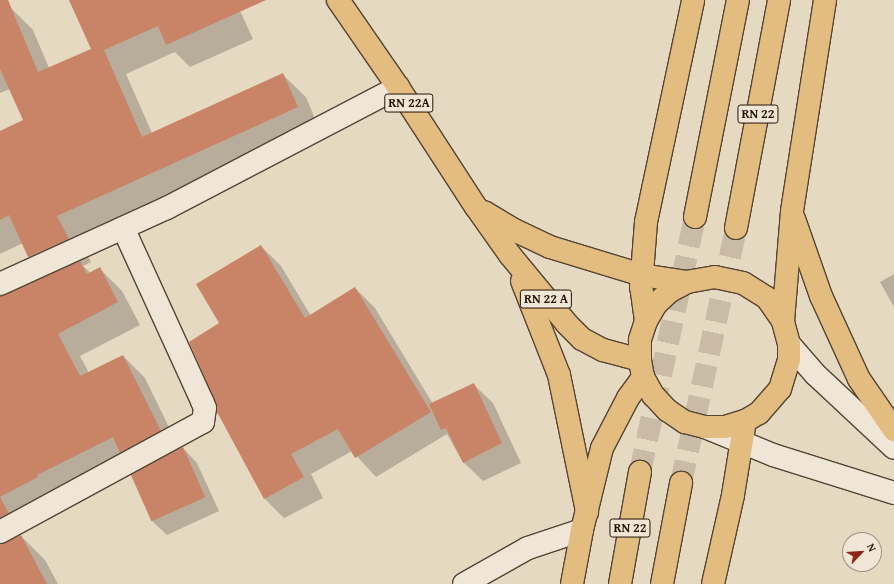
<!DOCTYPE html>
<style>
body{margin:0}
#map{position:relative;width:894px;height:584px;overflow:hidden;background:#e6d9c1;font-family:"Gentium Book Plus",serif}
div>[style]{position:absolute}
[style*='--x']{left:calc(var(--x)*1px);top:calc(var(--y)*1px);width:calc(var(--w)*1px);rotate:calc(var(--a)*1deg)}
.shadow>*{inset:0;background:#0003}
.building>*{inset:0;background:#c98467;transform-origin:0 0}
.highway-tunnel>*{height:22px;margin-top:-11px;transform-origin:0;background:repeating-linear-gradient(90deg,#c9bba5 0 22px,transparent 0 33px)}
.roads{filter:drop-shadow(1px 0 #544434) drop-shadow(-1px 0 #544434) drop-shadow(0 1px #544434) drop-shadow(0 -1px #544434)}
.street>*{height:22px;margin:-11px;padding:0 11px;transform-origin:11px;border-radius:11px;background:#efe6d7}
.secondary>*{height:22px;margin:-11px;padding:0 11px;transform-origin:11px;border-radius:11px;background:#efe6d7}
.primary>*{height:22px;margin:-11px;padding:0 11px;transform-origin:11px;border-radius:11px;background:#e3bc80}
.highway>*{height:22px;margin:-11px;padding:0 11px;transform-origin:11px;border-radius:11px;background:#e3bc80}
span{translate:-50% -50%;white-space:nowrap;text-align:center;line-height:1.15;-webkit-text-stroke:4px #efe6d7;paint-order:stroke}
.shield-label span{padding:1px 3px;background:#efe6d7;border:1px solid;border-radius:3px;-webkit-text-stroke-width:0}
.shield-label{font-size:13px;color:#241205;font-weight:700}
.north{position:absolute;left:842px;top:532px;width:40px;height:40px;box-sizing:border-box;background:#efe6d7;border:1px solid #9e9183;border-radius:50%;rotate:65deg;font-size:11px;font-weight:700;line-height:16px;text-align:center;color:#241205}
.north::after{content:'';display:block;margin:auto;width:14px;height:18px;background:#8f2418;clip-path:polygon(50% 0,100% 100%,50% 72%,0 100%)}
</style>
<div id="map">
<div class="shadow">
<div style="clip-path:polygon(69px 0,235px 0,253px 39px,190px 67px,175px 52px,126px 74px,152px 133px,282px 74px,306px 97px,320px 131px,79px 239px,91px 262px,83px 266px,91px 273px,100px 269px,122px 291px,140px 325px,80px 356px,89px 373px,123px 356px,145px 378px,180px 450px,183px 448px,197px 463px,219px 511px,167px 535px,152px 521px,140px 471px,130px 461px,12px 524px,0 513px,0 295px,2px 296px,49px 276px,29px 257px,23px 243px,0 254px,0 132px,24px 121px,10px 89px,0 93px,0 11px,10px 7px,33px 30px,49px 68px,92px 49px)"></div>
<div style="clip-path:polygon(261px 246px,281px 266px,311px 316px,355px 288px,375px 308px,433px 404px,473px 384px,493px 403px,521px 463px,483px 481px,463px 462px,447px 434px,376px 477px,352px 451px,311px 474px,323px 498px,284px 518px,264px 498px,220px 323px)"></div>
<div style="clip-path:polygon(894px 274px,894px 307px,880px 282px)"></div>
<div style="clip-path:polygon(21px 536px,45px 560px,58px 584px,0 584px,0 546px)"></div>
</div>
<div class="building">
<div style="clip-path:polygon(0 0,8px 0,38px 72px,91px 49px,69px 0,266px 0,166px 45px,158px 26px,104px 50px,142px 137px,283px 73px,298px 107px,57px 216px,69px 239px,28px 257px,9px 215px,0 220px,0 131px,23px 120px,0 69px)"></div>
<div style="clip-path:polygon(261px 245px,305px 318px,355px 287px,431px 412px,355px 458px,338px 429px,291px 454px,304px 477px,264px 499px,217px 412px,216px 403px,189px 342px,219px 323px,196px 284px)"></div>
<div style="clip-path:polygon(80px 261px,87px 274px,100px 267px,118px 302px,58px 334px,80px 376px,123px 355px,161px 431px,120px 453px,113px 437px,37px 475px,38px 477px,0 497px,9px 513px,0 518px,0 296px)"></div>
<div style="clip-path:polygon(474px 383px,502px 443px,463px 463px,446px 428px,441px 430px,429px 404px)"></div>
<div style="left:183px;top:447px;width:55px;height:59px;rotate:66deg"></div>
<div style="clip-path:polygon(21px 535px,47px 584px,0 584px,0 544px)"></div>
</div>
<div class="highway-tunnel">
<div style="--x:640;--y:472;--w:261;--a:-77.8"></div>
<div style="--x:681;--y:483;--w:261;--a:-77.8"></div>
</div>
<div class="roads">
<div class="street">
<div style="--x:0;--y:284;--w:183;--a:-24.5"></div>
<div style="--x:167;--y:208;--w:261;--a:-27.6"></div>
<div style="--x:0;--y:532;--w:231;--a:-28.5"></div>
<div style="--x:203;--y:422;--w:14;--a:-82"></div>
<div style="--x:205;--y:408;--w:8;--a:-113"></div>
<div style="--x:202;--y:401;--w:190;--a:-114.5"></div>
<div style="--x:464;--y:584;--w:73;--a:-29.4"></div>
<div style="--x:528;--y:548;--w:57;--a:-18.4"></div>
</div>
<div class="secondary">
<div style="--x:789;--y:344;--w:40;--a:49"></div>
<div style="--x:815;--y:374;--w:108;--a:43.1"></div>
<div style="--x:705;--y:427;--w:74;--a:22.4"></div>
<div style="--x:773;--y:455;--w:127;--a:17.4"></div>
</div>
<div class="primary">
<div style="--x:338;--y:0;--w:106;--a:55.4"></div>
<div style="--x:398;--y:87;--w:143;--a:57"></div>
<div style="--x:476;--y:207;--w:59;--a:54.7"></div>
<div style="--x:510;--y:255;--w:89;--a:50.4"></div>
<div style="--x:567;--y:324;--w:21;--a:45"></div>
<div style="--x:582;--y:339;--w:24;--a:28"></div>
<div style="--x:603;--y:350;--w:38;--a:15"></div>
<div style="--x:484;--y:212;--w:33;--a:31"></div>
<div style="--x:512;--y:229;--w:42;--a:25.3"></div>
<div style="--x:550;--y:247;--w:96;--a:16.9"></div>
<div style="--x:642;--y:275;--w:46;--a:8.8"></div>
<div style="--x:794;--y:219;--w:82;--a:70.7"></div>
<div style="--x:821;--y:296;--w:91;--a:65.4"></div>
<div style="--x:859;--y:379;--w:62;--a:55.5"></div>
<div style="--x:522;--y:281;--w:101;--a:68.5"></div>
<div style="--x:559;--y:375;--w:140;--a:78.4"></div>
<div style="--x:646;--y:321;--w:34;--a:-98"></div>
<div style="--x:641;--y:287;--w:65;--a:-85.6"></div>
<div style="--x:646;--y:222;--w:227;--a:-78"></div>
<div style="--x:783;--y:321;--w:28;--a:-125"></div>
<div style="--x:767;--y:298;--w:28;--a:-148"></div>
<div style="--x:743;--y:283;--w:29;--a:-168"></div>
<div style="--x:715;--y:277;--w:28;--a:170"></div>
<div style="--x:687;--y:282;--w:19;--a:152"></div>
<div style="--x:670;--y:291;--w:19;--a:137"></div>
<div style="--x:656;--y:304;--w:20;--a:120"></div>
<div style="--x:646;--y:321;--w:20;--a:108"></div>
<div style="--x:640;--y:340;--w:20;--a:90"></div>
<div style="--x:640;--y:360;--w:17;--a:80"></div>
<div style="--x:643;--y:377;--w:21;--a:61"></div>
<div style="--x:653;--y:395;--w:21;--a:47"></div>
<div style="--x:667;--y:410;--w:22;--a:34"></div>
<div style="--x:685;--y:422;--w:21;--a:14"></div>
<div style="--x:705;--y:427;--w:20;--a:0"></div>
<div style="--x:725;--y:427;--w:21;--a:-17"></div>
<div style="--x:745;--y:421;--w:16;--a:-30"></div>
<div style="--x:759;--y:413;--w:32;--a:-49"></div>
<div style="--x:780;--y:389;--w:31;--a:-73"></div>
<div style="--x:789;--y:359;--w:15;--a:-90"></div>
<div style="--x:789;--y:344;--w:24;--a:-105"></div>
<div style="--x:783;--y:321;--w:110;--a:-85.3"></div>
<div style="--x:792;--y:211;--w:214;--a:-81.1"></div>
<div style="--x:572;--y:584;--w:55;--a:-79.5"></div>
<div style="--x:582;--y:530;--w:84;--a:-76.3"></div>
<div style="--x:602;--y:448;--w:56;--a:-62.5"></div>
<div style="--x:628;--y:398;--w:26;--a:-54"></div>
<div style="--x:713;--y:584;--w:91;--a:-77.3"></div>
<div style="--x:733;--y:495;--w:75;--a:-80.8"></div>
</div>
<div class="highway">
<div style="--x:695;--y:217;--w:221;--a:-78.8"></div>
<div style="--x:736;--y:228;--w:232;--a:-79.3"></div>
<div style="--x:620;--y:584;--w:114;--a:-79.9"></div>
<div style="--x:662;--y:584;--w:103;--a:-79.3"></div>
</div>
</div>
<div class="shield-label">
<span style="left:409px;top:103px">RN 22A</span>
<span style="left:758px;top:114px">RN 22</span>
<span style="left:546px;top:299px">RN 22 A</span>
<span style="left:630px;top:528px">RN 22</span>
</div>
<div class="north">N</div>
</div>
